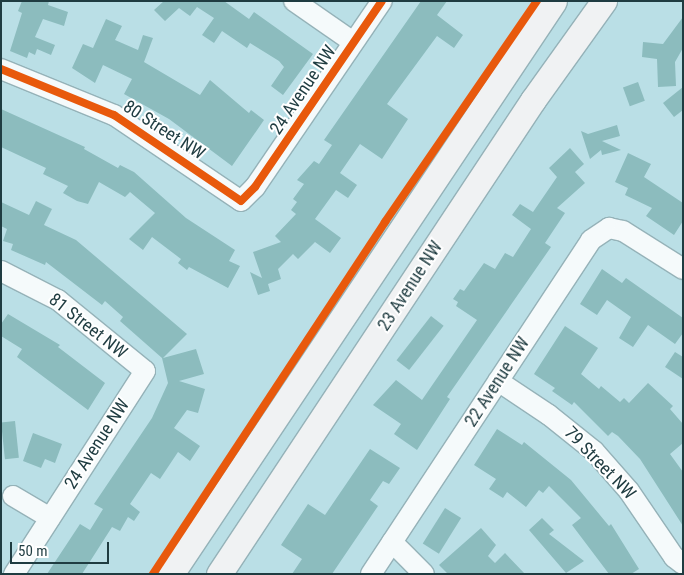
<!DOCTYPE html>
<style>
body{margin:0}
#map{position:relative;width:684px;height:575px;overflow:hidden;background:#badfe6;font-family:"Roboto Condensed",sans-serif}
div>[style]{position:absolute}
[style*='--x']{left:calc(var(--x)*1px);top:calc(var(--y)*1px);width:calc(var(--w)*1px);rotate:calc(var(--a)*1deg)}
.building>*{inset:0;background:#8cbcbe;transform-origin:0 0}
.roads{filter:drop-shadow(1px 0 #95b2b8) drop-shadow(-1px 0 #95b2b8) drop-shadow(0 1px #95b2b8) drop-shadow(0 -1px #95b2b8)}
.minor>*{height:20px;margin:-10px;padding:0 10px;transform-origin:10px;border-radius:10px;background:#f5fafb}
.major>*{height:25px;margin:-12.5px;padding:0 12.5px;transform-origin:12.5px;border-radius:12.5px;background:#f0f2f3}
.cycleway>*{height:8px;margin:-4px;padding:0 4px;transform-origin:4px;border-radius:4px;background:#e8590c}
span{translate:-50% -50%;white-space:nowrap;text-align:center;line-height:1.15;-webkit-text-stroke:4px #fff;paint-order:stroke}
.street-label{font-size:18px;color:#1f3c41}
.frame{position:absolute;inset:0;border:2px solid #1f3c41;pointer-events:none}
.scale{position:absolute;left:10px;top:542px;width:99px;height:22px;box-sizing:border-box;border:2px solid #1f3c41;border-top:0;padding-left:6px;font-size:15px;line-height:18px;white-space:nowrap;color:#1f3c41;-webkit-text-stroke:4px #fff;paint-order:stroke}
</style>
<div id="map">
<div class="building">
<div style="clip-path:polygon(22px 1px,49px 1px,48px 5px,68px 12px,64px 26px,43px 19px,35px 37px,55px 45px,51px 55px,37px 49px,35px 55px,29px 52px,27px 58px,10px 51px,22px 13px,18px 11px)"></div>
<div style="clip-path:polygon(164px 1px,224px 1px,249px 19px,254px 12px,313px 54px,283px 95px,271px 86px,284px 67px,279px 61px,250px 43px,247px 48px,222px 31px,214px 43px,202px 35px,214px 18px,197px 7px,190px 16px,179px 8px,165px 21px,154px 10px)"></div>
<div style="clip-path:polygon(421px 1px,447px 1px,437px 15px,463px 35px,454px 48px,437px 36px,387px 104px,408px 119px,382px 159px,360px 144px,340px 173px,357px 185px,348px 198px,336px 190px,315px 219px,341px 238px,330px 253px,315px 242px,298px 259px,293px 254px,278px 269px,281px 279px,268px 284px,270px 291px,258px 295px,250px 272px,262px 278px,253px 252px,281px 242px,275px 236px,296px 214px,291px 210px,297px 202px,293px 199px,304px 184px,297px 180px,314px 161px,319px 164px,332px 145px,324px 140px)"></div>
<div style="clip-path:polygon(683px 17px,683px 48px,675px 62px,676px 86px,658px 87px,657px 59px,642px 57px,643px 42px,663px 44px)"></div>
<div style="clip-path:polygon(106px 19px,122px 26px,115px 40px,138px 50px,143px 35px,153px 38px,144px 62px,200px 95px,210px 80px,249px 113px,251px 110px,264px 120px,232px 166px,169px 119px,124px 94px,132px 79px,103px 65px,95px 83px,72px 68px,83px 44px,93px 48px)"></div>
<div style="left:638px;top:82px;width:20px;height:16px;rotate:70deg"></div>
<div style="clip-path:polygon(683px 87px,683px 110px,674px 117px,663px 103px)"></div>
<div style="clip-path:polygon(1px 109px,85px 147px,84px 149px,118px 168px,120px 165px,134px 172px,186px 218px,235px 250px,229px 261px,240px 266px,228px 288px,189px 267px,187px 270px,178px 263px,181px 259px,152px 237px,143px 250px,129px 239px,155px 213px,130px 192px,125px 197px,99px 182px,88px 204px,77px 201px,63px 193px,68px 186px,43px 174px,46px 168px,1px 147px)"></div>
<div style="clip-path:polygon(617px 125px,620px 136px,602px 141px,621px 150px,602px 155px,601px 150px,590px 159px,581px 131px,588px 134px)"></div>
<div style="clip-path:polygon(570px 148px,584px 164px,575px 172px,585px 183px,557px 208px,565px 213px,545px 243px,551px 247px,447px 397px,450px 399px,417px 450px,394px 434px,401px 424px,373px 405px,396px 380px,422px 400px,477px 320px,456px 306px,458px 302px,453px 299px,460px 289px,464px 291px,484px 263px,495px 269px,505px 253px,513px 257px,531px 229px,512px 215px,520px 204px,533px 212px,557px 177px,549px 168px)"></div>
<div style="clip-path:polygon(628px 153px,651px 164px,644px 177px,683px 203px,683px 221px,674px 235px,646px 216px,652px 208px,625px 195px,628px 188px,615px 182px)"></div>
<div style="clip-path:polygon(36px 201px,52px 209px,44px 225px,76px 240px,187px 334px,163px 358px,196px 349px,204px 374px,179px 381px,205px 389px,198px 413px,187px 410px,174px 428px,200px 446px,190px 461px,178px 452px,160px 479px,151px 473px,130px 504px,140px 512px,134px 521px,128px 517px,120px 531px,112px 527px,82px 574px,47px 574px,80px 524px,90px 530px,103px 509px,94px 504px,152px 418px,168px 383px,162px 358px,120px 321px,123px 317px,105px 301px,102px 305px,46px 262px,45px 265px,11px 250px,13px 244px,3px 241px,7px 229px,1px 226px,1px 202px,29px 215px)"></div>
<div style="clip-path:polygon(602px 269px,622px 283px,626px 278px,683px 318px,683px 333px,675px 344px,648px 325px,633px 347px,619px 338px,631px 317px,607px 300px,597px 315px,580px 304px)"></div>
<div style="clip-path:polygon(8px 314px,60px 345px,58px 347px,105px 383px,88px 410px,17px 357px,22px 349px,1px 336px,1px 324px)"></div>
<div style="left:431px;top:316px;width:16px;height:56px;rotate:38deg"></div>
<div style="clip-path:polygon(565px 326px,598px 348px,581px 374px,599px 389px,601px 386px,620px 402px,624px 398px,629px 403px,648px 383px,673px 406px,670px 409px,683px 424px,683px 443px,670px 454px,683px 472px,683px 526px,640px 459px,618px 436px,612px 432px,608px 436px,574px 402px,572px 405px,552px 391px,555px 388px,534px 374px)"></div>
<div style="clip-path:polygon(675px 352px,683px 357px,683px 379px,665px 367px)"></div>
<div style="left:15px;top:421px;width:37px;height:14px;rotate:84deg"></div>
<div style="clip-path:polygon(497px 429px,522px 445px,524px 442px,571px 480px,609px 526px,611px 524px,639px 569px,631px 574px,609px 574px,572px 525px,581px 518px,549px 486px,543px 493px,539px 490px,526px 507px,507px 492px,503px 498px,489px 489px,496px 479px,474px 465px)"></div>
<div style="clip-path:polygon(33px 433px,62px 444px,55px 463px,45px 459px,41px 468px,23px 461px)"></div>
<div style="clip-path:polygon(370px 449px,400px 468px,389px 484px,383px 481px,370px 500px,378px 506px,332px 574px,292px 574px,302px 559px,281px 545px,308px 504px,325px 515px)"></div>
<div style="left:445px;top:508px;width:19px;height:42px;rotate:32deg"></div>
<div style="clip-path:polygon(542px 518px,554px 530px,549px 534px,584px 561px,566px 573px,529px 530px)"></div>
<div style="clip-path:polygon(481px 528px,496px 545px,488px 556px,495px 563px,505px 553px,525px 574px,448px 574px,439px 565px)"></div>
</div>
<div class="roads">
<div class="minor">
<div style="--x:294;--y:1;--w:72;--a:34.8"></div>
<div style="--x:1;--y:69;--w:122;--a:22.2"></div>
<div style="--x:114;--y:115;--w:153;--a:34.1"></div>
<div style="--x:241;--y:201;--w:20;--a:-45"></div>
<div style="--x:255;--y:187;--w:225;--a:-55.7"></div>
<div style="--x:1;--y:271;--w:64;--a:27"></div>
<div style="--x:58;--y:300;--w:112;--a:39.2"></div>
<div style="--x:145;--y:371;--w:242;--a:122.8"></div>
<div style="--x:498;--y:381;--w:61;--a:33.7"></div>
<div style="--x:549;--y:415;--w:58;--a:38.7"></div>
<div style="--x:594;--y:451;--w:53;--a:48.8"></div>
<div style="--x:629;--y:491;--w:80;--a:55.7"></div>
<div style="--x:674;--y:557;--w:11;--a:38"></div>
<div style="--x:13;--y:496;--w:43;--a:30.7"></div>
<div style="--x:392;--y:542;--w:45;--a:45"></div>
<div style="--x:371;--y:574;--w:400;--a:-56.6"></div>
<div style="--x:591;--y:240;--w:22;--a:-34"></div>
<div style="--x:609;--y:228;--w:14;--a:12"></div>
<div style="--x:623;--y:231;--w:71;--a:32.3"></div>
</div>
<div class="major">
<div style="--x:171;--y:574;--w:689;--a:-56.24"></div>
<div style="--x:219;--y:574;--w:569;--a:-56.48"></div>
<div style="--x:533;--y:100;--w:122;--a:-54.4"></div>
</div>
</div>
<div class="cycleway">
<div style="--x:1;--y:69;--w:122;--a:22.2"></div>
<div style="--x:114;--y:115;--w:153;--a:34.1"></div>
<div style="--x:241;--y:201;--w:20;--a:-45"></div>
<div style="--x:255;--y:187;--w:225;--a:-55.7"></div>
<div style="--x:153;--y:574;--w:422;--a:-56.6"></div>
<div style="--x:385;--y:222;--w:268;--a:-55.5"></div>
</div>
<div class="street-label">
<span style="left:303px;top:90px;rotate:-56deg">24 Avenue NW</span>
<span style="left:164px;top:130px;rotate:33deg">80 Street NW</span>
<span style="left:410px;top:286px;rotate:-57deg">23 Avenue NW</span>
<span style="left:88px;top:326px;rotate:38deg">81 Street NW</span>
<span style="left:497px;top:382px;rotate:-57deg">22 Avenue NW</span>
<span style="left:97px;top:444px;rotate:-57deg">24 Avenue NW</span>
<span style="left:600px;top:463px;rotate:46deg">79 Street NW</span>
</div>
<div class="frame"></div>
<div class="scale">50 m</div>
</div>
